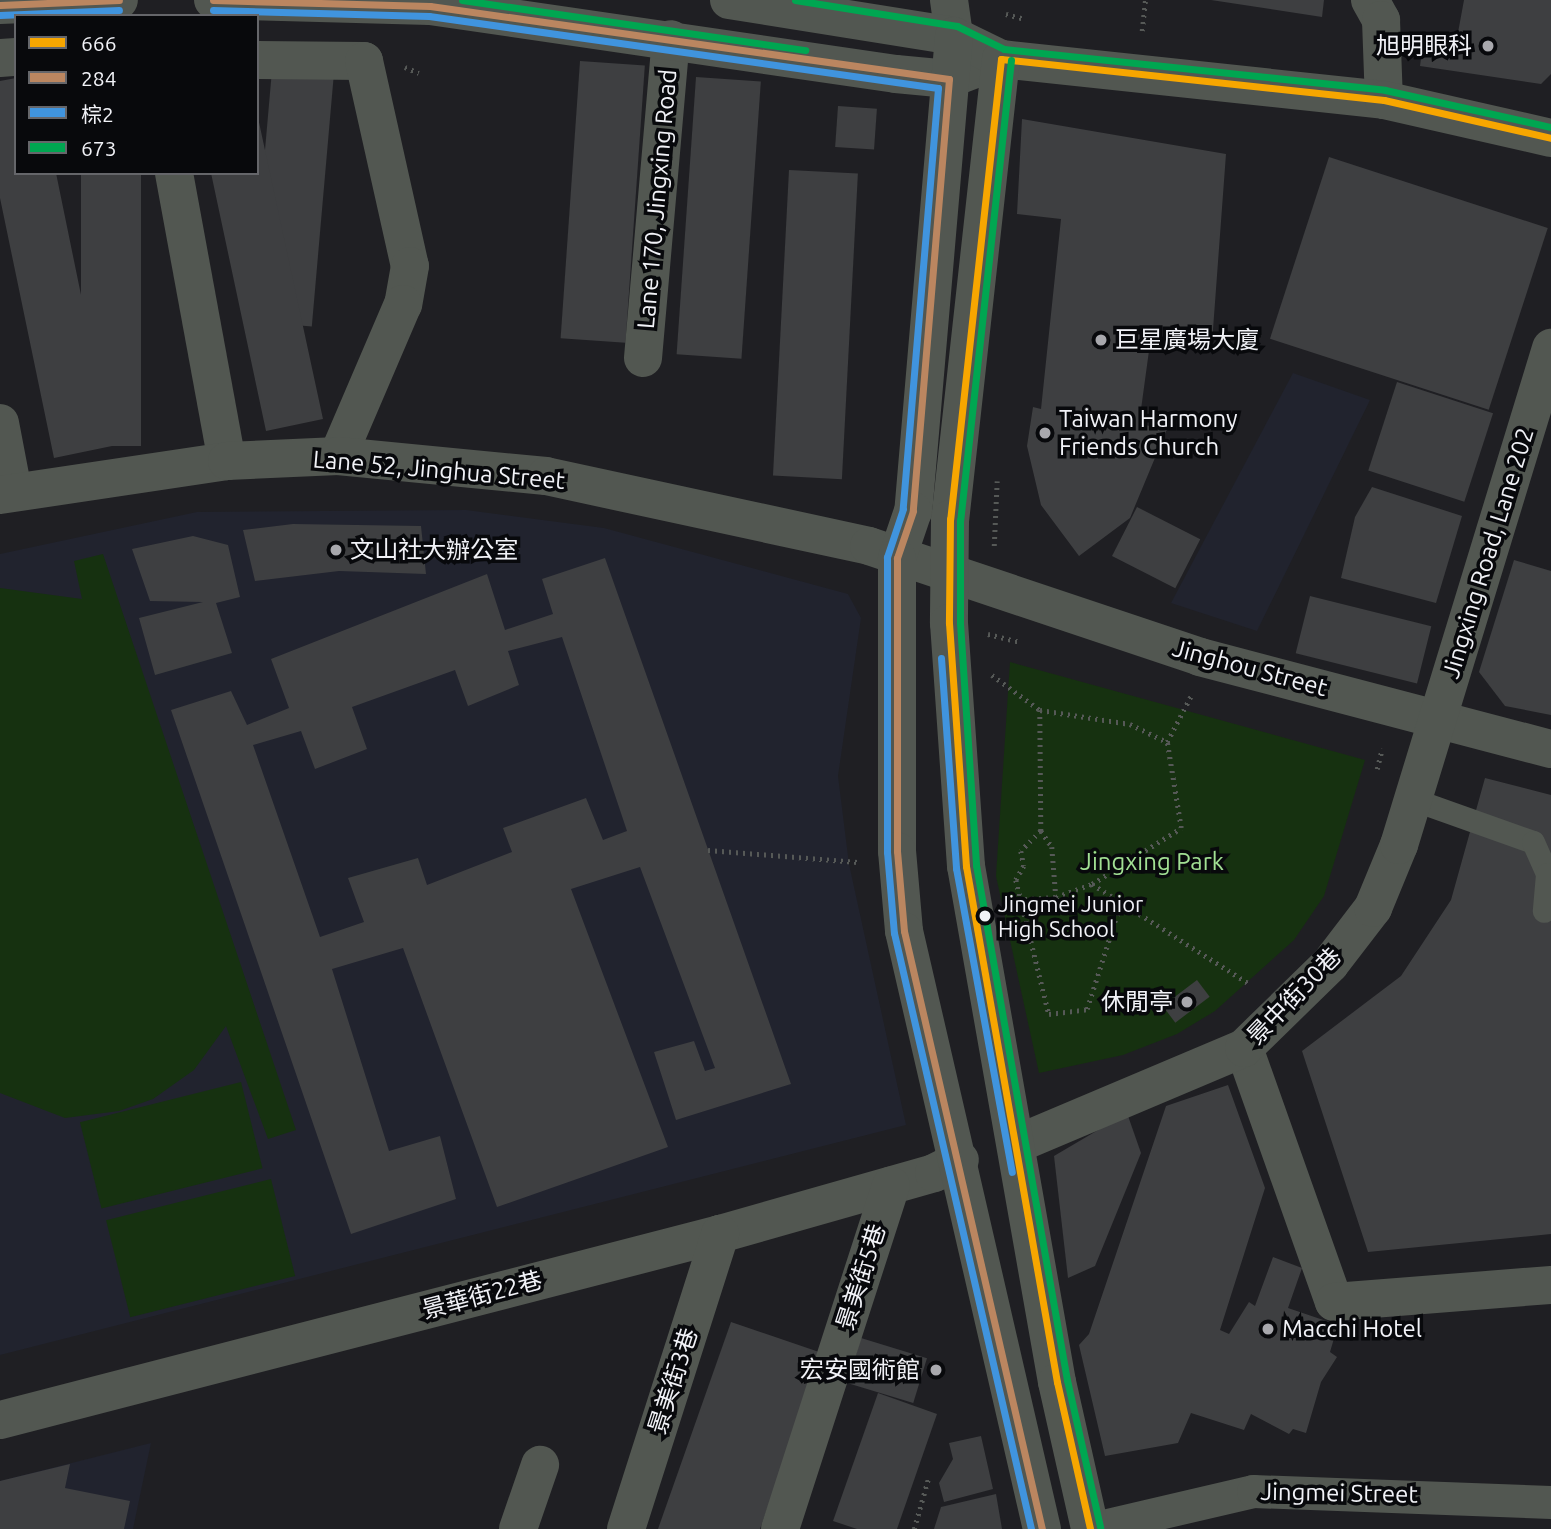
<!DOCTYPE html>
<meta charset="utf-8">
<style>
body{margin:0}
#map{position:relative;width:1551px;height:1529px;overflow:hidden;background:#1f1f23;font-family:Ubuntu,"Noto Sans TC",sans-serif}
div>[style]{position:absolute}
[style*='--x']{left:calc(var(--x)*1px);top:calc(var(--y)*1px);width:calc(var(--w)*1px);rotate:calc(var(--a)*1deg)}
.built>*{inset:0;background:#21232e}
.green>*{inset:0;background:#163110;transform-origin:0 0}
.building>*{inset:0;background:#3e3f41;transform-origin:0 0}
.path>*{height:4.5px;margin-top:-2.25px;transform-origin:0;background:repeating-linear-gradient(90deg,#565957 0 2px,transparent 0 7px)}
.service>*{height:23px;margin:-11.5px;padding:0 11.5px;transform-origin:11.5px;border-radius:11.5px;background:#525751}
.pedestrian>*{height:33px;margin:-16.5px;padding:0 16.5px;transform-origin:16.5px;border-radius:16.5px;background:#525751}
.minor>*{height:38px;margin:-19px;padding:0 19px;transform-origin:19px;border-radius:19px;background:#525751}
.tertiary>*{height:38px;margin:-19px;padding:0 19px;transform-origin:19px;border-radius:19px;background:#525751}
.bus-1>*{height:7px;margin:-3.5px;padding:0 3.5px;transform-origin:3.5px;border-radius:3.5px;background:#f7a600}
.bus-2>*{height:7px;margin:-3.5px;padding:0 3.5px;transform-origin:3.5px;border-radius:3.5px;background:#bb8660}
.bus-3>*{height:7px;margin:-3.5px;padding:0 3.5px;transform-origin:3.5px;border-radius:3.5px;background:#4094de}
.bus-4>*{height:7px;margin:-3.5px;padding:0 3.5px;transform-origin:3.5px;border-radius:3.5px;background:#00a651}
.dots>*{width:19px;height:19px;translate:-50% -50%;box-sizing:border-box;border:4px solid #08090c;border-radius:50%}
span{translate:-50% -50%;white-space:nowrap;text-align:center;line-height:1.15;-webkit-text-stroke:7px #08090c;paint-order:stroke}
.bus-label{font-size:22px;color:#f1f2f7}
.left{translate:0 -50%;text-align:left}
.poi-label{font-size:24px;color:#f1f2f7}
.right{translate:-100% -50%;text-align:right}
.street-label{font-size:24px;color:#f1f2f7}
.park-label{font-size:24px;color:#a2e094}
.legend{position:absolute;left:14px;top:14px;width:245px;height:161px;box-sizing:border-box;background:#08090c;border:2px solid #65666a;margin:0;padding:9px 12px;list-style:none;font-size:21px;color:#f1f2f7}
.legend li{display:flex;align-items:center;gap:14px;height:35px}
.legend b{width:35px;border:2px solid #65666a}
</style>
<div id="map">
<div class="built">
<div style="clip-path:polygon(1293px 373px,1370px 400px,1257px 631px,1171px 603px)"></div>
<div style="clip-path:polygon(466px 510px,604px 528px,848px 594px,861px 618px,838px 776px,849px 864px,906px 1125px,0 1355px,0 554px,197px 512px)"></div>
<div style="clip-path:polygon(151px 1443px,133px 1529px,0 1529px,0 1481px)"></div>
</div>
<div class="green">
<div style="clip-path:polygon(103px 554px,296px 1130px,268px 1139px,226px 1026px,194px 1070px,153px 1099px,119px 1111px,65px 1118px,0 1093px,0 588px,82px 599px,74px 561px)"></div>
<div style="clip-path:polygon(1010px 662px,1365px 760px,1324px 896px,1294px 940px,1215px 1011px,1177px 1034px,1123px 1055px,1039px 1073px,996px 876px)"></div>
<div style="left:241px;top:1082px;width:89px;height:166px;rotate:76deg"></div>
<div style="left:271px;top:1179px;width:100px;height:170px;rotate:76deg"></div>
</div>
<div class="building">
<div style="clip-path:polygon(1211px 0,1324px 0,1322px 17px)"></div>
<div style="clip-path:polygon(1464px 0,1551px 0,1551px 74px,1541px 84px,1420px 66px,1424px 35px,1457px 38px)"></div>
<div style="left:580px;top:61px;width:65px;height:278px;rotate:4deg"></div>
<div style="left:272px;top:70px;width:62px;height:252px;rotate:5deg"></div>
<div style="left:696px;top:77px;width:65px;height:278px;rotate:4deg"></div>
<div style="clip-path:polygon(16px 78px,16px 173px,56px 173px,112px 446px,54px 458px,0 198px,0 81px)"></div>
<div style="left:838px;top:106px;width:39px;height:41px;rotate:4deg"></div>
<div style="clip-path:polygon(257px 113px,323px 419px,266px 431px,211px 173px,257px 173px)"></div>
<div style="clip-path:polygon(1022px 119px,1226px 154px,1212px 343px,1151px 336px,1139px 424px,1167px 429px,1130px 518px,1079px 556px,1041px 505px,1027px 446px,1033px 407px,1041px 409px,1061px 219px,1017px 214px)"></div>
<div style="left:1329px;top:157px;width:230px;height:191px;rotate:18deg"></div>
<div style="left:789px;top:170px;width:69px;height:306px;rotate:3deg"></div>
<div style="left:81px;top:173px;width:60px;height:273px"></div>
<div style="left:1397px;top:382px;width:101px;height:93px;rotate:18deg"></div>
<div style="clip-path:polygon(1372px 487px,1462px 516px,1436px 603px,1341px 578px,1355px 517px)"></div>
<div style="left:1137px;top:507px;width:71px;height:55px;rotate:27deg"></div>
<div style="clip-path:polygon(293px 524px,421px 526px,426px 574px,339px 571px,255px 581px,243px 530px)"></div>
<div style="clip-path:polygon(193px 536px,228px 545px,240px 597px,216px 603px,232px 653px,155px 675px,139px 618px,203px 602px,150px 601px,132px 549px)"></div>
<div style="clip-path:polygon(evenodd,605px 558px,791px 1084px,676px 1120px,654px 1052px,694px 1041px,705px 1071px,715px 1068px,640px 867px,571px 889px,668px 1147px,497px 1207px,403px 948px,332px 969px,389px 1151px,440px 1136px,456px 1199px,351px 1234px,171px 710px,231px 691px,247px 725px,289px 708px,271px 659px,487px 574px,505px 630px,553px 614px,542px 579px,605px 558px,562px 637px,627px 831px,603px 840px,586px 798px,503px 828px,512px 852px,427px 885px,418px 858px,348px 878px,364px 922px,320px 937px,253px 745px,301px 731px,315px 769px,367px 749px,352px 707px,455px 670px,468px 706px,519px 685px,508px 651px,562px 637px)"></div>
<div style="clip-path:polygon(1514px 560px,1551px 571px,1551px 715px,1505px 706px,1479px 672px)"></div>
<div style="left:1310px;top:596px;width:125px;height:59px;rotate:14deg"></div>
<div style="clip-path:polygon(1485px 778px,1551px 795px,1551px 1234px,1368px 1252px,1302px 1051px,1401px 976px,1451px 900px)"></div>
<div style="left:1197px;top:980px;width:21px;height:43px;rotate:53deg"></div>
<div style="clip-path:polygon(1228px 1085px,1265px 1188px,1220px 1330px,1229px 1334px,1249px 1302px,1255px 1306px,1273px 1257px,1302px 1268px,1288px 1308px,1338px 1325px,1330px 1352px,1337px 1357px,1321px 1382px,1306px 1433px,1293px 1429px,1289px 1434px,1251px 1414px,1244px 1430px,1191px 1413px,1178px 1443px,1105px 1456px,1079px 1345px,1089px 1334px,1166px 1106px)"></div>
<div style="clip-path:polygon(1127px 1113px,1141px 1153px,1095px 1266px,1068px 1278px,1054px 1156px)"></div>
<div style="clip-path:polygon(731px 1322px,822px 1353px,760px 1529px,658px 1529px)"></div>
<div style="left:861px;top:1338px;width:69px;height:47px;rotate:17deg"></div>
<div style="clip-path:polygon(878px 1393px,937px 1414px,897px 1529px,857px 1529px,833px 1521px)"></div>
<div style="clip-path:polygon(981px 1436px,993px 1489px,944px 1502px,939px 1483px,953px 1459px,949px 1443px)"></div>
<div style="clip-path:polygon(70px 1464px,65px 1488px,130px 1501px,124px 1529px,0 1529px,0 1481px)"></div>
<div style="clip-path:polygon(996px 1494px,1002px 1529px,934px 1529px,941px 1507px)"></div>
</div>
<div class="path">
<div style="--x:1006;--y:14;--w:20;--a:15"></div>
<div style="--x:1142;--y:31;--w:31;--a:-84"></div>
<div style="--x:405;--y:67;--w:15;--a:23"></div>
<div style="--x:994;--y:546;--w:65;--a:-87.4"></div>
<div style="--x:988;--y:634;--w:34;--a:14"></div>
<div style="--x:992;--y:675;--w:59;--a:36.1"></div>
<div style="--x:1040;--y:710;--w:91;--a:8.8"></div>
<div style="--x:1130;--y:724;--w:41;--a:25.9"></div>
<div style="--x:1040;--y:710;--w:121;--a:89.5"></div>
<div style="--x:1041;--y:831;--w:19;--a:55"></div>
<div style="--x:1052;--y:847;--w:50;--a:85.4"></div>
<div style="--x:1377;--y:769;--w:21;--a:-76"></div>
<div style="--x:1041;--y:831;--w:28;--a:135"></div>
<div style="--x:1021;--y:851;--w:15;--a:79"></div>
<div style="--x:1024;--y:866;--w:16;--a:120"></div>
<div style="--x:1016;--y:880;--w:138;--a:76.2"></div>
<div style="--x:1049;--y:1014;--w:38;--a:-7"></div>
<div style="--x:1087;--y:1009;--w:112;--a:-72.4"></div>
<div style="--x:708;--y:850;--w:150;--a:4.6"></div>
<div style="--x:1092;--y:884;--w:105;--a:-32.2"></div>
<div style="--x:1181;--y:828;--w:87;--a:-99.2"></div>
<div style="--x:1167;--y:742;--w:54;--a:-62.5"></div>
<div style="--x:1011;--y:900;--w:45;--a:-3.8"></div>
<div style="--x:1056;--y:897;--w:38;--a:-20"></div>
<div style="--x:1092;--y:884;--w:188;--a:32.4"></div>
<div style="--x:914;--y:1529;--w:55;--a:-74.2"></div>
</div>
<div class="service">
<div style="--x:1412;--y:799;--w:128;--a:19.6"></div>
<div style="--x:1533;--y:842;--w:35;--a:66"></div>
<div style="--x:1547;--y:874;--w:37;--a:95"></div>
</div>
<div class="pedestrian">
<div style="--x:1090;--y:1529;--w:167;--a:-13.1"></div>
<div style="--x:1253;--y:1491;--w:298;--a:2.1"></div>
</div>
<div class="minor">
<div style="--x:949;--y:0;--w:36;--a:82"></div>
<div style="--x:1370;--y:0;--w:23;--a:61"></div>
<div style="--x:1381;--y:20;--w:80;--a:87.9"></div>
<div style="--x:0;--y:58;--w:16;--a:-4"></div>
<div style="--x:257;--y:60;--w:107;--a:0.5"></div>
<div style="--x:364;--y:61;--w:210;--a:77.4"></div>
<div style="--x:410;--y:266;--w:39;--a:100"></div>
<div style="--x:403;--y:304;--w:165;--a:113.2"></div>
<div style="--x:174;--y:173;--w:293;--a:79.6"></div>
<div style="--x:643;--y:358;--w:320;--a:-85"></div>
<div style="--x:0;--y:423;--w:69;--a:79.2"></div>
<div style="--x:0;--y:495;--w:230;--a:-8.5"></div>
<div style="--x:227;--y:461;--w:111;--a:-2.6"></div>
<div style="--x:338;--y:456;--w:209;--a:5.5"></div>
<div style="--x:546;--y:476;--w:330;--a:12.2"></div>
<div style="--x:869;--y:546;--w:349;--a:18.5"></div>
<div style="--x:1200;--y:657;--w:363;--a:14.7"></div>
<div style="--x:1244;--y:1048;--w:269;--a:70.5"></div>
<div style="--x:1334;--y:1302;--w:218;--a:-4.5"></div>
<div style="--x:1017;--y:1144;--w:246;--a:-22.9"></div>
<div style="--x:1244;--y:1048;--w:120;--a:-44.3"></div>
<div style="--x:1330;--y:964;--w:71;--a:-52.5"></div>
<div style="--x:1373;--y:908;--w:68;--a:-67.6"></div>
<div style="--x:1399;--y:845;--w:520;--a:-72.99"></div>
<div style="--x:0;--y:1420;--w:744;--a:-14.48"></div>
<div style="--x:720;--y:1234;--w:223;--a:-15.9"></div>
<div style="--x:934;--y:1173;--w:29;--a:-27"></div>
<div style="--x:518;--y:1529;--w:68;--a:-71"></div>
<div style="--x:626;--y:1529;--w:310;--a:-72.3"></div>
<div style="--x:780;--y:1529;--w:361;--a:-72.1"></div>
</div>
<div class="tertiary">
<div style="--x:213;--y:0;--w:217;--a:1.6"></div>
<div style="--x:430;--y:6;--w:471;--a:8.3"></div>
<div style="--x:896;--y:74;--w:53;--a:5.4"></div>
<div style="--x:949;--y:79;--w:26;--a:-21"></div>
<div style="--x:729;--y:0;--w:228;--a:9.1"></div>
<div style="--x:954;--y:36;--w:52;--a:26.1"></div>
<div style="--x:1001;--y:59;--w:385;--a:6.1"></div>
<div style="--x:1384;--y:100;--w:171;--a:12.8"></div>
<div style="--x:0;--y:5;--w:119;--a:-2.4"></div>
<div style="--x:954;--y:36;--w:477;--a:94.9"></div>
<div style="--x:913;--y:511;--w:50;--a:108.8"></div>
<div style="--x:897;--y:558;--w:293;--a:90"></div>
<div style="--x:897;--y:851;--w:80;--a:85"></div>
<div style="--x:904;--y:931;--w:614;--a:77.01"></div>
<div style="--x:1001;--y:59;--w:463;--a:96.3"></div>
<div style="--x:950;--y:519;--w:104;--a:90.6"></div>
<div style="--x:949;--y:623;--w:244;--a:86"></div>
<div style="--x:966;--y:866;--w:524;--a:80"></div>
<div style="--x:1057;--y:1382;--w:151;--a:77.3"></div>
</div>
<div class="bus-1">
<div style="--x:1001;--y:59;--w:463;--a:96.3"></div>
<div style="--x:950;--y:519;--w:104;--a:90.6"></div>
<div style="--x:949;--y:623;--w:244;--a:86"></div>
<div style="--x:966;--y:866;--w:524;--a:80"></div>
<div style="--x:1057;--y:1382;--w:151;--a:77.3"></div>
<div style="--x:1001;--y:59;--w:385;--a:6.1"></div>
<div style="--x:1384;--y:100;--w:171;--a:12.8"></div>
</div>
<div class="bus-2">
<div style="--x:213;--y:0;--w:217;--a:1.6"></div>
<div style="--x:430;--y:6;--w:524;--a:8.01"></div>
<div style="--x:0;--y:5;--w:119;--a:-2.4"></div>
<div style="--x:949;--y:79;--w:433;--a:94.8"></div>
<div style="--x:913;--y:511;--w:50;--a:108.8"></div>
<div style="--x:897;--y:558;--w:293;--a:90"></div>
<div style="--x:897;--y:851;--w:80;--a:85"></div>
<div style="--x:904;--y:931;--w:614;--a:77.01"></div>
</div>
<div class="bus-3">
<div style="--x:213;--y:10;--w:216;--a:1.6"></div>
<div style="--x:429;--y:16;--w:514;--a:8.05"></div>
<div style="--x:938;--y:88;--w:422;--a:94.8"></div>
<div style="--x:903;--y:509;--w:51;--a:108.4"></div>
<div style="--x:887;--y:557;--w:295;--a:90"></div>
<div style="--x:887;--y:852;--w:81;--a:85.1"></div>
<div style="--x:894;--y:933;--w:612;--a:77.05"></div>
<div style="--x:0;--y:15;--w:119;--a:-2.4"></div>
<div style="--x:941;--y:658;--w:211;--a:85.9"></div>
<div style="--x:956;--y:868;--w:309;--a:79.6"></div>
</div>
<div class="bus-4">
<div style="--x:462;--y:0;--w:347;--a:8.3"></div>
<div style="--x:795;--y:0;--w:164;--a:9.1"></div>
<div style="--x:957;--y:26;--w:52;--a:26.1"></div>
<div style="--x:1004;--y:49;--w:383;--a:6.1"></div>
<div style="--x:1385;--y:90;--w:170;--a:12.6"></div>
<div style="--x:1011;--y:60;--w:463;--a:96.3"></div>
<div style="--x:960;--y:520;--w:103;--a:90"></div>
<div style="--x:960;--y:623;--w:243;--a:86.2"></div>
<div style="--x:976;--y:865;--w:523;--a:79.98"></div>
<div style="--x:1067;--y:1380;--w:151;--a:77.3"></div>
</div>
<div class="dots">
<div style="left:1488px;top:46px;background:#a8a8ad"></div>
<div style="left:1101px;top:340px;background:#a8a8ad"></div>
<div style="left:1045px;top:433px;background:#a8a8ad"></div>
<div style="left:336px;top:550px;background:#a8a8ad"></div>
<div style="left:985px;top:916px;background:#f1f2f7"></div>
<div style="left:1187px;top:1002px;background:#a8a8ad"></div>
<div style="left:1268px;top:1329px;background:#a8a8ad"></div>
<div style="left:936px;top:1370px;background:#a8a8ad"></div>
</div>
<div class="bus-label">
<span class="left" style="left:998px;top:916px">Jingmei Junior<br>High School</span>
</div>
<div class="poi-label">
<span class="right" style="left:1472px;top:46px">旭明眼科</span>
<span class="left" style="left:1115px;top:340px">巨星廣場大廈</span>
<span class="left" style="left:1059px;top:433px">Taiwan Harmony<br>Friends Church</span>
<span class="left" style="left:350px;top:550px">文山社大辦公室</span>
<span class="right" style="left:1173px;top:1002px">休閒亭</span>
<span class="left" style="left:1282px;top:1329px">Macchi Hotel</span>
<span class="right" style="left:920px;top:1370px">宏安國術館</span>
</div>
<div class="street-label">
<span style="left:657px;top:199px;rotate:-85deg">Lane 170, Jingxing Road</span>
<span style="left:439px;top:470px;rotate:5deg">Lane 52, Jinghua Street</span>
<span style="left:1488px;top:553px;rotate:-73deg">Jingxing Road, Lane 202</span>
<span style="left:1250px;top:668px;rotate:15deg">Jinghou Street</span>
<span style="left:1294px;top:996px;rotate:-46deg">景中街30巷</span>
<span style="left:861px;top:1277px;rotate:-72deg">景美街5巷</span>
<span style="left:482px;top:1295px;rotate:-15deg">景華街22巷</span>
<span style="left:673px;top:1381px;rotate:-72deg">景美街3巷</span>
<span style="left:1339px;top:1493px;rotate:1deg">Jingmei Street</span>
</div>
<div class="park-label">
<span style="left:1152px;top:862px">Jingxing Park</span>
</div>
<ul class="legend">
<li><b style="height:9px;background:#f7a600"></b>666</li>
<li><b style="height:9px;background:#bb8660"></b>284</li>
<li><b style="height:9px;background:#4094de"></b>棕2</li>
<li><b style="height:9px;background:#00a651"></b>673</li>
</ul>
</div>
